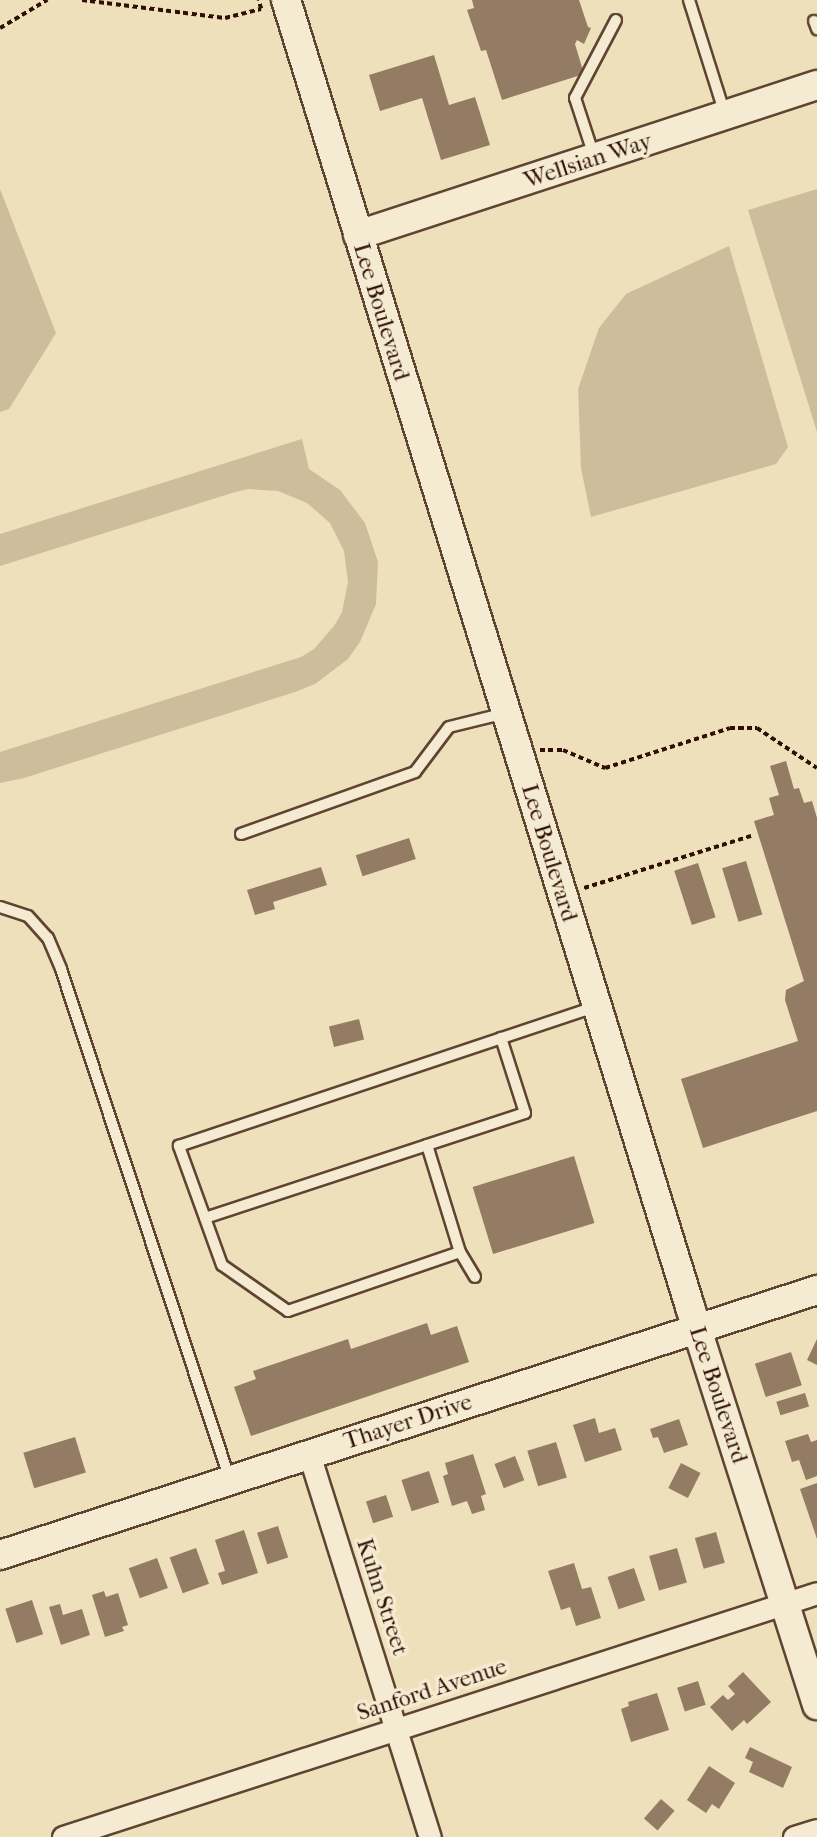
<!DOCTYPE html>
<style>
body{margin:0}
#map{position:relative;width:817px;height:1837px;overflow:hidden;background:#eee0ba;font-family:"IM FELL French Canon",serif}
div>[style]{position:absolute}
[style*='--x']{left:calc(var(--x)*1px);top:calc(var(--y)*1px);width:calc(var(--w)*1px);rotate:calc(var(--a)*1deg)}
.green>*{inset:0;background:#cebd9b}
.building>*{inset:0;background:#937c63;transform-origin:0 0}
.path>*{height:3.5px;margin-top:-1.75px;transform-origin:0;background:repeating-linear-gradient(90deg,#301004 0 5px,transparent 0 8.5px)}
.roads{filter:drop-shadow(2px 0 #604432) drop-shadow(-2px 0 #604432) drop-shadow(0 2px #604432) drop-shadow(0 -2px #604432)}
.service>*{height:10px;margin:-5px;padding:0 5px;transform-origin:5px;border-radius:5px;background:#f4ebd2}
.minor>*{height:21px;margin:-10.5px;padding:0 10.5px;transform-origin:10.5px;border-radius:10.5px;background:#f4ebd2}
.tertiary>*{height:28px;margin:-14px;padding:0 14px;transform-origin:14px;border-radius:14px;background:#f4ebd2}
span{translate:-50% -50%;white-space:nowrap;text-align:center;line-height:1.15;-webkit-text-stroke:7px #f4ebd2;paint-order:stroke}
.street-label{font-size:23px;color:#301004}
</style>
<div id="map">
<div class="green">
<div style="clip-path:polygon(0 189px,56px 333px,9px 409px,0 412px)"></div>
<div style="clip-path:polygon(817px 189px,817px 432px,748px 210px)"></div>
<div style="clip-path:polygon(729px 246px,788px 447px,776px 464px,591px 517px,581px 468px,578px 389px,599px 328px,626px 294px)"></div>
<div style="clip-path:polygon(302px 439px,309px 469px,340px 490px,365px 523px,378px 562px,376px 604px,360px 642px,348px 659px,315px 684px,295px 692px,24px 778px,0 783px,0 752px,301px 657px,314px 649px,334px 626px,342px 612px,348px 582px,344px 551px,330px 523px,307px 503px,278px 491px,248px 489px,232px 493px,0 566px,0 534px)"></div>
</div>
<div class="building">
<div style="clip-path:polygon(472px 0,579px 0,588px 27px,591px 28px,584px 44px,577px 40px,575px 44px,584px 74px,502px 100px,486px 50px,481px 51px,467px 10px,474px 8px)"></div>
<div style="clip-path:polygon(434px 55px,449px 105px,475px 97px,490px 145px,441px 160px,422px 98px,380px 111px,369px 75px)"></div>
<div style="clip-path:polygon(786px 761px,794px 789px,799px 788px,804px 803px,812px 801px,817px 818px,817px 1111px,703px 1148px,681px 1079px,798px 1041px,785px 1000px,786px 990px,804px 981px,754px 821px,774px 815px,769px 798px,779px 795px,770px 766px)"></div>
<div style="left:409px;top:838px;width:22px;height:56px;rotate:72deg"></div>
<div style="left:746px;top:861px;width:56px;height:25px;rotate:73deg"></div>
<div style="left:698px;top:863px;width:57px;height:25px;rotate:72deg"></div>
<div style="clip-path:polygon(321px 867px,327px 885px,273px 902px,275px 909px,255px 915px,247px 890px)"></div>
<div style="left:359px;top:1019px;width:21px;height:31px;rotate:76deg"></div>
<div style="left:574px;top:1156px;width:70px;height:106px;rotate:73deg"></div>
<div style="clip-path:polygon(427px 1323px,431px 1335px,457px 1326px,469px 1362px,251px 1436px,234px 1387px,256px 1379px,253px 1371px,348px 1339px,351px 1349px)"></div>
<div style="clip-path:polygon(817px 1339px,817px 1365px,807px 1360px)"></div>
<div style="left:791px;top:1352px;width:35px;height:38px;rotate:72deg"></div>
<div style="left:805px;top:1393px;width:14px;height:30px;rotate:73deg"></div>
<div style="clip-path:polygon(595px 1418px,599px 1433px,615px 1428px,622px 1450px,585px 1462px,573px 1425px)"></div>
<div style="clip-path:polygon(679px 1419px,688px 1445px,664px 1453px,658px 1437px,653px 1438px,650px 1429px)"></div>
<div style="clip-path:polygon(808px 1434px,811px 1442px,817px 1440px,817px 1476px,806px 1480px,799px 1460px,792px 1462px,785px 1441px)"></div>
<div style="left:75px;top:1437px;width:37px;height:54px;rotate:73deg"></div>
<div style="left:556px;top:1442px;width:37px;height:30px;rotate:73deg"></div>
<div style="clip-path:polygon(473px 1454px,486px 1494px,481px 1496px,485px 1510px,472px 1514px,467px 1501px,452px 1506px,443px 1476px,448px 1474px,445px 1463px)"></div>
<div style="left:515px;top:1456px;width:26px;height:22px;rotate:69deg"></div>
<div style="left:681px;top:1463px;width:22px;height:28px;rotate:27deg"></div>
<div style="left:429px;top:1471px;width:33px;height:29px;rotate:72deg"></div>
<div style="clip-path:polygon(817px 1483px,817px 1539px,800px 1489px)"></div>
<div style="left:386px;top:1495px;width:23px;height:21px;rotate:72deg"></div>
<div style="left:278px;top:1526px;width:33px;height:22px;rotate:72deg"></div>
<div style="clip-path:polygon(244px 1530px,258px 1573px,222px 1585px,218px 1573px,225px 1571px,215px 1540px)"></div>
<div style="left:716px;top:1532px;width:32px;height:22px;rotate:74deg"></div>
<div style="left:196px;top:1548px;width:38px;height:28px;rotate:70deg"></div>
<div style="left:677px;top:1548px;width:36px;height:29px;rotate:74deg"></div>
<div style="left:157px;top:1558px;width:32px;height:30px;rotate:70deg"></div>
<div style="clip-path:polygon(574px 1563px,582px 1589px,591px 1587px,601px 1618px,576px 1626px,570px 1607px,561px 1610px,548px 1571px)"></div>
<div style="left:634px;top:1568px;width:34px;height:28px;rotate:71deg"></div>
<div style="clip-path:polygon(104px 1591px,106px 1597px,118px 1593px,128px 1625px,122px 1627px,124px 1631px,105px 1637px,92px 1595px)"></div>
<div style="left:32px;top:1600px;width:36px;height:28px;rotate:72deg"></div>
<div style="clip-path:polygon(60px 1604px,63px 1615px,82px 1609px,90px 1635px,61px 1645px,49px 1607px)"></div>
<div style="clip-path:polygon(743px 1672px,771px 1702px,747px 1724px,744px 1720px,732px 1731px,710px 1707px,723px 1695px,728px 1700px,735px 1694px,728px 1686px)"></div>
<div style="left:698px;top:1681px;width:25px;height:22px;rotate:72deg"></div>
<div style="clip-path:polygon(657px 1693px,669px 1730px,631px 1742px,621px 1709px,629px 1706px,628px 1702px)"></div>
<div style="clip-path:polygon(750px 1747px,792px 1767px,783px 1788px,749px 1772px,753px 1762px,745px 1758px)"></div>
<div style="clip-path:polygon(709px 1766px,735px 1783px,719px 1809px,712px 1804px,706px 1813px,687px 1800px)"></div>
<div style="left:661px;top:1799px;width:18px;height:26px;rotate:41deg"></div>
</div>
<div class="path">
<div style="--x:82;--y:0;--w:144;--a:7.2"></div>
<div style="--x:225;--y:18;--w:37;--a:-14"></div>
<div style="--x:261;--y:9;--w:9;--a:-108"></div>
<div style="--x:0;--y:28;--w:55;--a:-30.8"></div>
<div style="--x:540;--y:750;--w:23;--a:0"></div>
<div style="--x:563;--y:750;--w:46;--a:23.2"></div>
<div style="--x:605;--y:768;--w:131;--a:-17.7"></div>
<div style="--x:730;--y:728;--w:27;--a:0"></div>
<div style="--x:757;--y:728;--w:72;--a:33.7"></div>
<div style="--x:584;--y:888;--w:175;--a:-17.3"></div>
</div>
<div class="roads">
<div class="service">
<div style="--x:689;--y:0;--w:120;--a:72.5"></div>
<div style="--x:814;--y:21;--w:9;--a:69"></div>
<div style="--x:594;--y:156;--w:61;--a:-108.1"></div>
<div style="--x:575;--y:98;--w:88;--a:-62.3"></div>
<div style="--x:241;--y:834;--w:185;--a:-19.6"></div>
<div style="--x:415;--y:772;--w:56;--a:-52.9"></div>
<div style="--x:449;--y:727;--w:59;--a:-13.8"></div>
<div style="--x:0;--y:907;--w:29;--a:18"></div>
<div style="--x:28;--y:916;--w:30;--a:48"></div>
<div style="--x:48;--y:938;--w:34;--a:67"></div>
<div style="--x:61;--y:969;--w:538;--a:71.7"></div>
<div style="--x:427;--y:1145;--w:103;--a:-18.1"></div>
<div style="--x:525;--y:1113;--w:79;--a:-107.7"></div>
<div style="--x:205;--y:1218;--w:234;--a:-18.2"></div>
<div style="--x:427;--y:1145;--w:112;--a:72.9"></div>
<div style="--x:460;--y:1252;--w:182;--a:161.1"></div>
<div style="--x:288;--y:1311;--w:80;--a:-145.1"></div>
<div style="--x:222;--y:1265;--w:127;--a:-109.9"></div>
<div style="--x:179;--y:1146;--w:441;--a:-18.5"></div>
<div style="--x:460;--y:1252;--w:29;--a:59"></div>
</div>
<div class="minor">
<div style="--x:309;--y:1454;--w:402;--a:72.5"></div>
<div style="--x:63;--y:1837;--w:792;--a:-17.93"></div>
<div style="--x:794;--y:1837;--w:24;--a:-17"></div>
</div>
<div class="tertiary">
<div style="--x:286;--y:0;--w:1368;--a:72.82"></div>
<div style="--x:690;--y:1307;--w:418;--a:72.3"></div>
<div style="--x:358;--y:235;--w:483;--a:-18.1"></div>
<div style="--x:0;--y:1555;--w:859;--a:-17.97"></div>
</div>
</div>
<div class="street-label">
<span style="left:588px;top:161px;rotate:-18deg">Wellsian Way</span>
<span style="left:381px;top:312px;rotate:73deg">Lee Boulevard</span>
<span style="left:549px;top:853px;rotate:73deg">Lee Boulevard</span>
<span style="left:718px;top:1395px;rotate:72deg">Lee Boulevard</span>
<span style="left:408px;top:1422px;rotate:-18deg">Thayer Drive</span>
<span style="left:382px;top:1597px;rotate:72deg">Kuhn Street</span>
<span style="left:432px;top:1690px;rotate:-18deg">Sanford Avenue</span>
</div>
</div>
